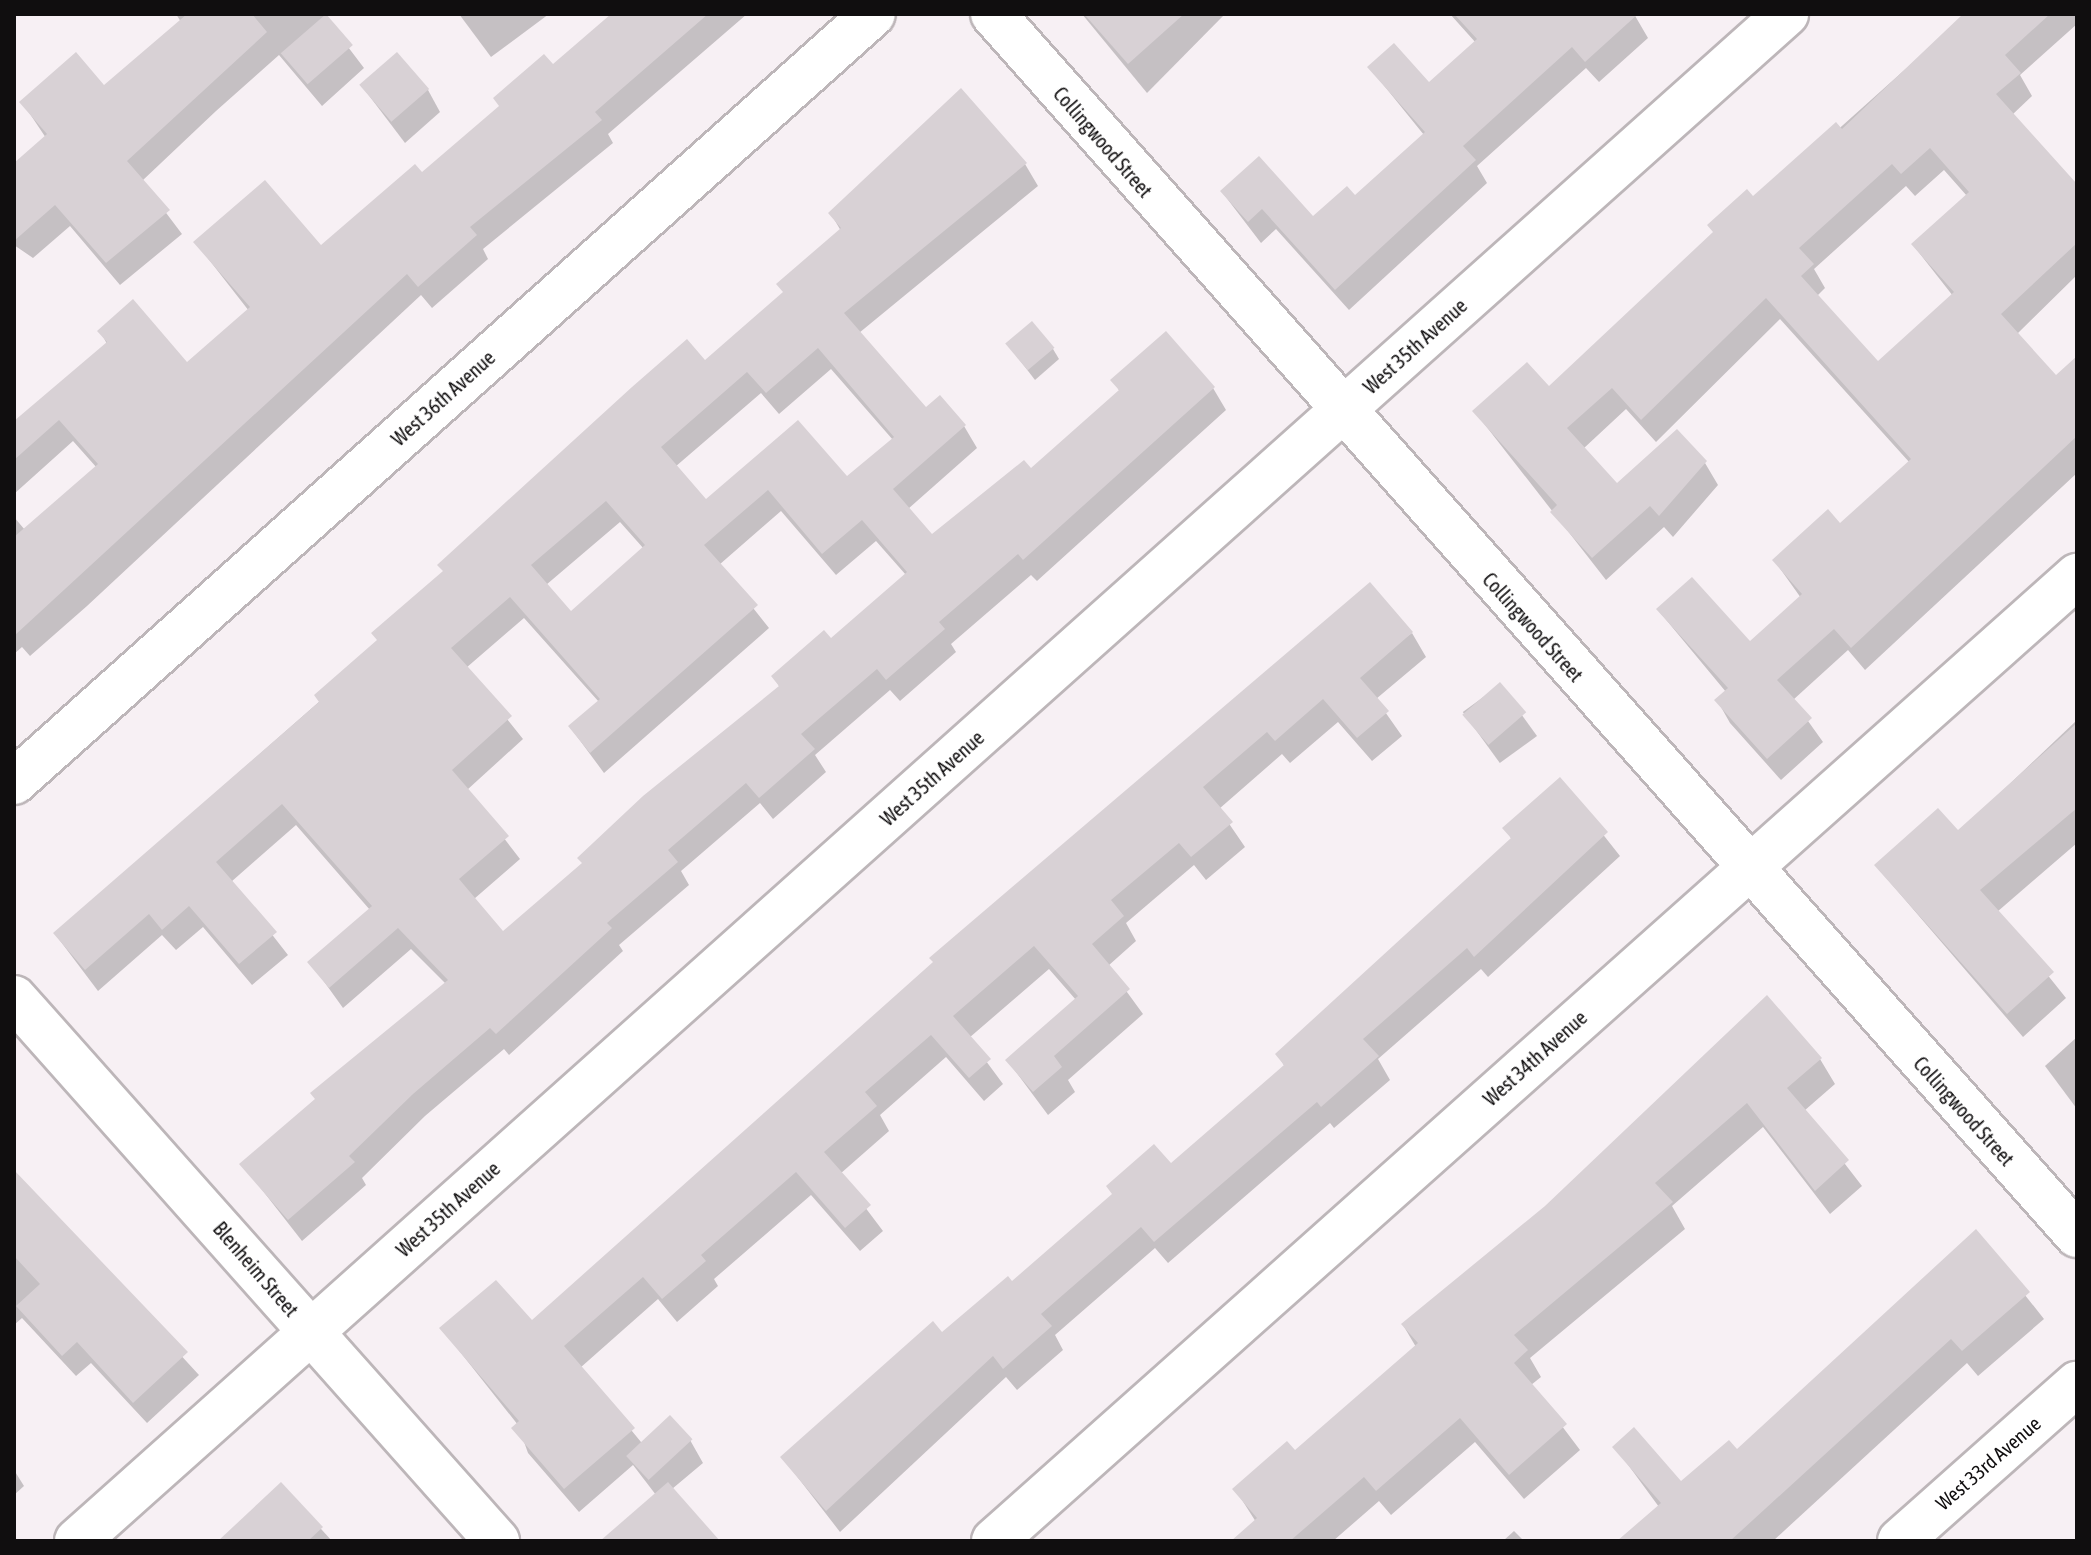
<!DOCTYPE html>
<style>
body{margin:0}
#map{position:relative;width:2091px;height:1555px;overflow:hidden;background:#f7f0f4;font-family:"Asap Condensed",sans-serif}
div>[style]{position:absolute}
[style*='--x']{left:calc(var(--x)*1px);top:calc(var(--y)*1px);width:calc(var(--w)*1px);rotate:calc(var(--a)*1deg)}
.shadow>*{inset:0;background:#0003;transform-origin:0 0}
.building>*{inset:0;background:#d8d1d5;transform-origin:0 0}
.roads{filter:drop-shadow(2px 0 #bdb6b9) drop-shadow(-2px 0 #bdb6b9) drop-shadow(0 2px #bdb6b9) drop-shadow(0 -2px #bdb6b9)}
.minor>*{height:44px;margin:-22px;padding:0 22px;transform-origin:22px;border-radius:22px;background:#fff}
span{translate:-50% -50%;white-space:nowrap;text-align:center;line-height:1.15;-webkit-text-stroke:7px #fff;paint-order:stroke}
.street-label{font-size:20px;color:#100e0f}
.frame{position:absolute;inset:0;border:16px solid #100e0f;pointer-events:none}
</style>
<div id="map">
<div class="shadow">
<div style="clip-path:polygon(176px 14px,323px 14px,364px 68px,322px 106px,279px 55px,216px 111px,142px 181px,182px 234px,120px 285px,70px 226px,33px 258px,14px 245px,14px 166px,46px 138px,22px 102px,104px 88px,181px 22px)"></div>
<div style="clip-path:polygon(459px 14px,549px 14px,491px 57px)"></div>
<div style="clip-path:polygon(614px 14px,747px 14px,608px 134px,613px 143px,483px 249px,488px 259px,432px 308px,421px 295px,87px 606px,30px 656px,22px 647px,14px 654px,14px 517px,25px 530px,97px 468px,73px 441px,14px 494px,14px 424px,107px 344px,100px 331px,187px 365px,249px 311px,196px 243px,321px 248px,422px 175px)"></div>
<div style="clip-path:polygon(1082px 14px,1225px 14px,1147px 93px)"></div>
<div style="clip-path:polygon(1450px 14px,1634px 14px,1648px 38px,1599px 82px,1586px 68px,1477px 166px,1487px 183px,1349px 310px,1276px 229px,1261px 243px,1222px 192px,1313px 219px,1355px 198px,1424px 135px,1369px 67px,1429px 85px,1476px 43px)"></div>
<div style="clip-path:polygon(evenodd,1967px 14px,2077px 14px,2077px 24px,2020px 75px,2032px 96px,2012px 115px,2077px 186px,2077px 275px,2017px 334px,2056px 378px,2077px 359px,2077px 473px,1865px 670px,1848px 650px,1793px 700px,1823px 742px,1781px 780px,1730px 723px,1717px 700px,1726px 692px,1658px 610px,1750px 643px,1801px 598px,1774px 560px,1840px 526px,1910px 463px,1780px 319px,1656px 442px,1626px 409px,1583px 449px,1617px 486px,1705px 463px,1718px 485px,1673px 537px,1664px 527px,1606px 580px,1475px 412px,1548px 389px,1967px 14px,1944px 170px,1967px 196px,1913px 245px,1953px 296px,1878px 364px,1817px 296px,1825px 288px,1814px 269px,1906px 186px,1915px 196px,1944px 170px)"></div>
<div style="clip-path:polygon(361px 85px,428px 90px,440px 112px,405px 143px)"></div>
<div style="clip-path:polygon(evenodd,1025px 164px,1038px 186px,859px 333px,925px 410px,964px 426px,977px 448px,908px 509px,931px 536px,1031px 471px,1120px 392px,1113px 380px,1213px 388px,1226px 410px,1037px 581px,1031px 575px,951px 644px,956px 652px,900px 701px,890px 690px,815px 755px,826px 772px,773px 819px,760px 803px,681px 871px,689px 885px,619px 945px,623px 951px,509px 1055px,504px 1049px,425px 1116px,362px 1178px,366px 1185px,302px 1241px,242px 1164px,446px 984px,411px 949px,343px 1008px,310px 962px,370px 910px,296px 825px,231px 882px,288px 955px,252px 985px,203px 927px,176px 950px,162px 935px,98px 991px,55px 934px,784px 293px,841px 231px,831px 214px,1025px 164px,831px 369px,893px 440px,847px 479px,797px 422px,706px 502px,675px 467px,761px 393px,779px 414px,831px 369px,1025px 164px,781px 511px,836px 575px,876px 541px,906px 575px,831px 641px,774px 677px,780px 688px,503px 934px,474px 899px,520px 859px,467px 790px,523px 739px,466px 668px,524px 618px,599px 702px,570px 727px,604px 773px,769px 628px,719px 565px,781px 511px,1025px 164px,620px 522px,644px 549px,570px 613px,546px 585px,620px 522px)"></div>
<div style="clip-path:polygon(1008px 345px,1053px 349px,1059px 359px,1035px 380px)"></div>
<div style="clip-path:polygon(1412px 633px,1426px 657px,1376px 699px,1402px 736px,1372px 761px,1338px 722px,1290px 763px,1282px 754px,1219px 809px,1245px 847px,1206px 880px,1194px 865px,1126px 923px,1136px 941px,1108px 966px,1143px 1014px,1068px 1080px,1075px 1092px,1048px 1115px,1007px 1060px,1076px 1000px,1049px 969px,969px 1038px,1003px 1084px,984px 1101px,946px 1057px,880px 1115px,889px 1131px,840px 1174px,883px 1231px,860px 1251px,811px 1195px,714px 1279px,718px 1286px,677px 1322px,658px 1299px,580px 1368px,641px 1442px,690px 1440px,703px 1463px,672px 1489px,715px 1541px,624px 1541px,656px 1495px,633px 1465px,579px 1512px,528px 1453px,518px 1425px,442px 1329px,531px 1323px,935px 963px,932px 958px)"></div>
<div style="left:1500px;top:685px;width:63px;height:46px;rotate:54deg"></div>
<div style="clip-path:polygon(2077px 720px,2077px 843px,1997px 912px,2066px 998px,2023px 1037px,1876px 866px,1958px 833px)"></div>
<div style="clip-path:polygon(1560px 780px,1620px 856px,1488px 977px,1481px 969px,1378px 1059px,1390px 1080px,1334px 1128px,1330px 1123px,1168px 1263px,1155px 1248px,1055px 1335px,1063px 1350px,1017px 1390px,1006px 1377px,840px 1532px,782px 1457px,1171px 1166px,1285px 1067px,1277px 1054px,1512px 840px,1505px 828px)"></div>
<div style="clip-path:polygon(2077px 1037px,2077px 1109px,2045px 1066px)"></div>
<div style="clip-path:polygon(1820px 1059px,1835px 1084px,1804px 1111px,1862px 1186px,1830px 1214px,1763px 1127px,1672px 1206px,1685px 1229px,1530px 1358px,1541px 1377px,1531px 1385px,1580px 1450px,1524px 1499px,1475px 1442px,1391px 1515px,1379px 1501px,1333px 1541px,1234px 1541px,1256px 1522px,1235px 1489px,1295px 1453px,1416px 1347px,1403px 1325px,1546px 1208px)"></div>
<div style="clip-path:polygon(14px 1174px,199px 1375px,147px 1423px,91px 1363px,76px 1376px,22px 1318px,14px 1325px)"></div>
<div style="clip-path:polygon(1975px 1232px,2044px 1319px,1978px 1376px,1967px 1363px,1773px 1541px,1620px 1541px,1659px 1507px,1615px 1447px,1681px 1484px,1737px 1452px)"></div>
<div style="clip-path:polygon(14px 1470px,24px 1486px,14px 1495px)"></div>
<div style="clip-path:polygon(281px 1485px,332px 1541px,244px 1541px)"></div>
<div style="clip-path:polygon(1514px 1531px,1524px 1541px,1503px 1541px)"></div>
</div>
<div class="building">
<div style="clip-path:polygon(187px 14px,252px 14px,267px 32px,127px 161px,170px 210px,106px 263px,55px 205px,14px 241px,14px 163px,47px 134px,19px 102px,76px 52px,104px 85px)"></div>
<div style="left:326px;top:14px;width:41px;height:60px;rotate:49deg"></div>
<div style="clip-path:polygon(611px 14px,708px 14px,595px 112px,602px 120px,470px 227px,477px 235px,418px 287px,407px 274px,14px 636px,14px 537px,98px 464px,59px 420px,14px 460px,14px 421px,107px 342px,97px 331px,133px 299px,187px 362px,250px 307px,193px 242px,265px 180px,321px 245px,415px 164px,422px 172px,499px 106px,493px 98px,544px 54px,553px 64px)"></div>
<div style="clip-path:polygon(1084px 14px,1184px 14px,1128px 64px)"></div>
<div style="clip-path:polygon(1454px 14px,1638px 14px,1585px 62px,1572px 47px,1463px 146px,1476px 160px,1335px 290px,1262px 209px,1248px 222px,1220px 191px,1259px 156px,1313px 216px,1347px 186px,1355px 195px,1425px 132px,1367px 67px,1394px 43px,1429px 82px,1477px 39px)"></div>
<div style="clip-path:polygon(evenodd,1963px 14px,2050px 14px,2005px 55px,2021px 73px,1996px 94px,2077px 184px,2077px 243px,2001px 314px,2056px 375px,2077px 356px,2077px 436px,1851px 648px,1834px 629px,1777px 680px,1812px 718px,1767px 759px,1714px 700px,1728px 688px,1656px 609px,1692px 577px,1750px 641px,1802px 594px,1772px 560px,1828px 509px,1840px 523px,1911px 459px,1766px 298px,1641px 420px,1612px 388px,1567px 428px,1617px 483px,1677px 429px,1707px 461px,1659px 516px,1650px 506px,1592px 558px,1550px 512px,1557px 505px,1472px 411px,1527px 362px,1549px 386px,1713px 232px,1707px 225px,1747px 189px,1753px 196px,1836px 122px,1842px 129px,1963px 14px,1930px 148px,1969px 192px,1911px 244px,1954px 292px,1878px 361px,1801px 276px,1814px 264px,1799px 248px,1892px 164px,1901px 174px,1930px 148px)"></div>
<div style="left:397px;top:52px;width:49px;height:50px;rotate:49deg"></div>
<div style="clip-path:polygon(evenodd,961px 88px,1027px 163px,844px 313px,926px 407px,940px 395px,966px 425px,893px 489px,932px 534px,1024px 460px,1031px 468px,1119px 390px,1110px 380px,1166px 331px,1215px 387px,1023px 560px,1018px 554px,939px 622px,945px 629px,886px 680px,877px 669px,801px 734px,815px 749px,759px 798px,746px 783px,668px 850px,678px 862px,607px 923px,612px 928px,496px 1034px,490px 1028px,413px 1094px,349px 1156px,355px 1162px,288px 1220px,239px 1164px,315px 1099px,310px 1093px,448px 980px,398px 928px,329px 988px,307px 962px,372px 906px,282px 804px,216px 862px,277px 932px,239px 964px,189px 906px,162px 930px,149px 914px,85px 970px,53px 933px,319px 702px,314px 695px,377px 640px,371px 633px,443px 571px,437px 565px,632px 387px,687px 339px,705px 360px,783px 292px,776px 284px,841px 228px,828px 213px,961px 88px,818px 348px,894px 437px,847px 476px,798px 420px,706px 499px,661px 447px,747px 372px,766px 393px,818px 348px,961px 88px,768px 490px,822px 554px,862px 520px,907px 572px,831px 638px,824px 630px,771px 676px,779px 686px,643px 796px,577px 858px,582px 863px,503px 931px,459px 879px,509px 836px,452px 770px,512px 716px,451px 648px,510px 597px,600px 699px,568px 726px,590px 753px,758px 605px,704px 545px,768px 490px,961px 88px,606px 501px,645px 545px,571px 611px,531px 565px,606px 501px)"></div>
<div style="left:1032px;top:321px;width:35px;height:35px;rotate:50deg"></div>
<div style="clip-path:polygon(1370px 582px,1413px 632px,1360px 678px,1389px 711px,1357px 738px,1323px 699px,1275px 741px,1267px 732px,1203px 787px,1233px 822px,1191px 857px,1179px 843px,1111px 900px,1124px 916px,1092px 944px,1130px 989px,1054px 1056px,1062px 1067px,1033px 1092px,1005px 1060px,1078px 996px,1034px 946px,953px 1016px,991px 1059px,969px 1078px,931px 1035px,865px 1092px,877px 1106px,824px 1152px,871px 1205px,845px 1228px,796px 1172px,701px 1255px,706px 1261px,662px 1299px,643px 1277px,564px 1346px,635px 1428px,564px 1489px,511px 1428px,519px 1421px,439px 1328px,496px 1280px,532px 1320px,933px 962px,929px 958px)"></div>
<div style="left:1500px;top:682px;width:40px;height:50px;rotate:49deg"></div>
<div style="clip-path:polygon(2077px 723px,2077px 808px,1980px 890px,2054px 972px,2007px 1014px,1874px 865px,1938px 808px,1958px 830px)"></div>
<div style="clip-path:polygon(1560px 777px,1608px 832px,1474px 957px,1467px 948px,1363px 1039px,1379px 1056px,1321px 1107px,1317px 1102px,1154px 1242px,1141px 1227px,1041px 1314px,1052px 1326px,1003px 1369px,993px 1356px,826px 1511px,780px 1457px,933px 1321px,942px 1332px,1008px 1276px,1012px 1281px,1112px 1194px,1106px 1186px,1154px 1144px,1171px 1163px,1284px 1065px,1275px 1054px,1511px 838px,1502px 828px)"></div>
<div style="clip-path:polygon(1767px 995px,1822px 1058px,1787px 1088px,1849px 1160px,1815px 1191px,1747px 1103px,1655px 1183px,1673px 1202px,1514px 1335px,1528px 1350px,1514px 1363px,1567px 1424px,1509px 1475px,1460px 1418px,1376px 1491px,1364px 1477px,1290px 1541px,1231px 1541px,1257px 1518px,1232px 1489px,1287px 1441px,1295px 1450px,1418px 1343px,1401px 1324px,1545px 1206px)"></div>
<div style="clip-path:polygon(14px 1170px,188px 1352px,133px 1403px,77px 1342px,62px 1356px,16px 1306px,40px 1284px,14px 1256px)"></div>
<div style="clip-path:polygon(1976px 1229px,2030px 1292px,1962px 1351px,1951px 1339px,1730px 1541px,1617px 1541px,1661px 1503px,1612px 1447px,1634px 1427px,1681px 1481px,1729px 1440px,1737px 1449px)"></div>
<div style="left:670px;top:1415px;width:33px;height:60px;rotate:47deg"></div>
<div style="clip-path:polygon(281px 1482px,323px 1527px,308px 1541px,218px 1541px)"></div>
<div style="clip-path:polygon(668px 1482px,720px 1541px,600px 1541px)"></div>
</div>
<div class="roads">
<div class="minor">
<div style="--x:993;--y:14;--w:1633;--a:48.4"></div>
<div style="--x:14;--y:782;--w:1152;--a:-41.8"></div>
<div style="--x:14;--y:998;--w:727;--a:48.35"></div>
<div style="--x:77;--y:1541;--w:2292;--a:-41.78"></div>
<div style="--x:994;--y:1541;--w:1451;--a:-41.7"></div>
<div style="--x:1900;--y:1541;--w:237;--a:-41.6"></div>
</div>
</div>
<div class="street-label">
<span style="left:1103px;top:142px;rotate:49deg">Collingwood Street</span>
<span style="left:1415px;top:346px;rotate:-42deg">West 35th Avenue</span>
<span style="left:443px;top:398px;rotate:-42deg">West 36th Avenue</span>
<span style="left:1533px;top:627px;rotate:48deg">Collingwood Street</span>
<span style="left:932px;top:778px;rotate:-42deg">West 35th Avenue</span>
<span style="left:1535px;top:1058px;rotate:-42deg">West 34th Avenue</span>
<span style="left:1964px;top:1111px;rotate:48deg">Collingwood Street</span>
<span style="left:448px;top:1209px;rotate:-42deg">West 35th Avenue</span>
<span style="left:256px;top:1269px;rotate:49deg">Blenheim Street</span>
<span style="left:1988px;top:1463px;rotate:-41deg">West 33rd Avenue</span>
</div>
<div class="frame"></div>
</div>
